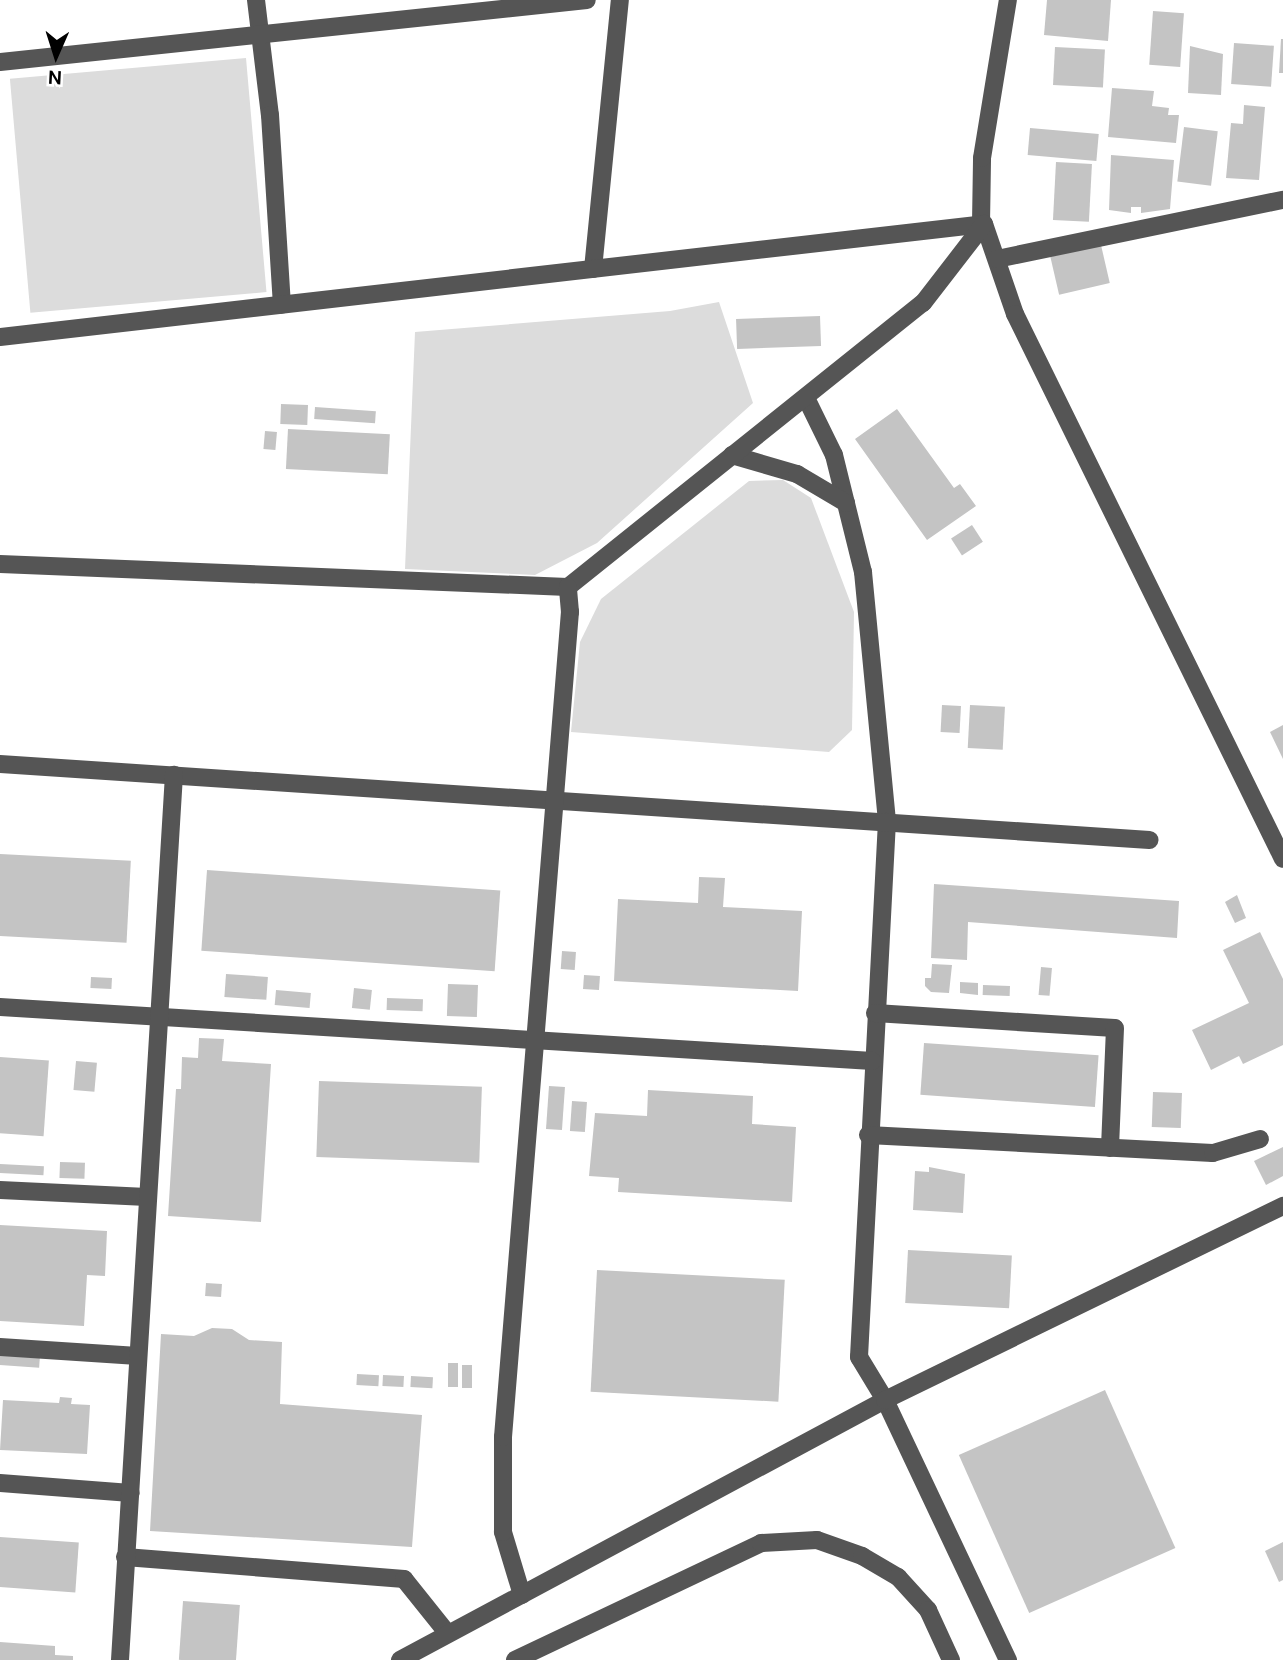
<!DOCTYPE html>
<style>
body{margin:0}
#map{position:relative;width:1283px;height:1660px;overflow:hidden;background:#fff;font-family:"DM Sans",sans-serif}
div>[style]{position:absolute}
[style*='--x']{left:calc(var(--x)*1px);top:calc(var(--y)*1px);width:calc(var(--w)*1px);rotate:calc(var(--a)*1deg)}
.green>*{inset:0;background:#dcdcdc;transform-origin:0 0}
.building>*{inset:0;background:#c4c4c4;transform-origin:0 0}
.minor>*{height:18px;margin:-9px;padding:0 9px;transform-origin:9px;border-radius:9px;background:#555}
span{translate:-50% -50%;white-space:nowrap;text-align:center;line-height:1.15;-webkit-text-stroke:5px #fff;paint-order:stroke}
.north{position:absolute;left:21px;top:21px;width:70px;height:70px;-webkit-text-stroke:5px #fff;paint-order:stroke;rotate:183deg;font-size:19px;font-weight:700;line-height:28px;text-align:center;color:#000}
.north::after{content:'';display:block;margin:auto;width:24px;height:32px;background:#000;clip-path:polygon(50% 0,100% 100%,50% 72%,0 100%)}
</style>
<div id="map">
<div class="green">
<div style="left:246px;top:58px;width:235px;height:237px;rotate:85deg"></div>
<div style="clip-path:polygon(719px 302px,753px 403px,597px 543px,535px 575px,405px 569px,415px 332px,670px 311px)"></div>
<div style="clip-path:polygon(783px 480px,811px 498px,854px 612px,852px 730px,829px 752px,571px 732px,580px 642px,601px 599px,749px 481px)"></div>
</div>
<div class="building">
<div style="clip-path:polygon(1047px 0,1111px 0,1108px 41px,1044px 35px)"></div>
<div style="left:1153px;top:11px;width:31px;height:54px;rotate:4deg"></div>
<div style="clip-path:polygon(1281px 39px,1283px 39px,1283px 73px,1279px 73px)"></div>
<div style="left:1234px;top:43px;width:40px;height:41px;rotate:4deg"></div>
<div style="clip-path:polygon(1190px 46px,1223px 54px,1221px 95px,1188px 93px)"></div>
<div style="left:1055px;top:47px;width:50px;height:38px;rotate:3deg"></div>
<div style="clip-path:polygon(1112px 88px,1154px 91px,1152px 106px,1169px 108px,1168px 115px,1179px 115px,1176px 143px,1108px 137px)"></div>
<div style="clip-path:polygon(1244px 105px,1265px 107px,1259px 180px,1226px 178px,1231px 123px,1243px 124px)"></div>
<div style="left:1184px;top:127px;width:34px;height:55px;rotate:7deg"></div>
<div style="left:1030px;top:128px;width:69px;height:27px;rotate:5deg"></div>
<div style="clip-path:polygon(1111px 155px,1174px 160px,1170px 209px,1141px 213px,1141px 207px,1131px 207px,1131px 213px,1109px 210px)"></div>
<div style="left:1056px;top:162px;width:36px;height:58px;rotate:3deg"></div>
<div style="left:1101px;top:245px;width:39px;height:52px;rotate:77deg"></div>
<div style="left:820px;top:316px;width:30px;height:84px;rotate:88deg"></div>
<div style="left:281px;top:404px;width:27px;height:20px;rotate:2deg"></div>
<div style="left:315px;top:407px;width:61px;height:12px;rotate:4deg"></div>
<div style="clip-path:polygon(897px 409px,954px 488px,960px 484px,976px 506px,927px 540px,855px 439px)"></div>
<div style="left:288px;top:429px;width:102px;height:40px;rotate:3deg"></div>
<div style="left:265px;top:431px;width:12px;height:18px;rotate:5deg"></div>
<div style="left:972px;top:525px;width:20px;height:25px;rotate:57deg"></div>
<div style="left:942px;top:705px;width:19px;height:27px;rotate:3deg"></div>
<div style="left:970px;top:705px;width:35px;height:43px;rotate:3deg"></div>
<div style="clip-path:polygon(1283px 725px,1283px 759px,1270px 732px)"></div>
<div style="left:0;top:854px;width:131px;height:82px;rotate:3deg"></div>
<div style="left:207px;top:870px;width:294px;height:81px;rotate:4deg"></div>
<div style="clip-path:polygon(699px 877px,725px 878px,723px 907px,802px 911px,798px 991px,614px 981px,618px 899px,698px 903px)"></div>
<div style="clip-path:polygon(934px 884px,1179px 901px,1177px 938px,968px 922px,967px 960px,931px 958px)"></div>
<div style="clip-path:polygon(1237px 895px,1246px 918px,1235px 923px,1225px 902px)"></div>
<div style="clip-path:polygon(1260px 932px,1283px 979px,1283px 1045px,1243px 1064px,1239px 1056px,1211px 1070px,1192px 1030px,1249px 1003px,1223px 950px)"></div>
<div style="left:562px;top:951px;width:14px;height:18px;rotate:4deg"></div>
<div style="clip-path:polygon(932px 964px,952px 965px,949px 993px,931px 992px,925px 986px,925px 978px,931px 978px)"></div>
<div style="left:1041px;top:967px;width:11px;height:28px;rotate:5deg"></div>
<div style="left:226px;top:974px;width:42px;height:23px;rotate:4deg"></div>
<div style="left:584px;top:975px;width:16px;height:14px;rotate:4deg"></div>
<div style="left:91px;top:977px;width:21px;height:11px;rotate:3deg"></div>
<div style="clip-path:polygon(960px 982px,978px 983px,978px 995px,960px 993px)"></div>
<div style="left:448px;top:984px;width:30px;height:32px;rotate:2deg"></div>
<div style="left:983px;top:985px;width:27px;height:10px;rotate:2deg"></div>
<div style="left:354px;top:988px;width:18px;height:20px;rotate:6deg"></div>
<div style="left:276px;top:990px;width:35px;height:15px;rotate:5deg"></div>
<div style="left:387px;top:998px;width:36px;height:12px;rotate:2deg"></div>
<div style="clip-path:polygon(199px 1038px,224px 1039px,222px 1061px,271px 1064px,261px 1222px,168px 1216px,176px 1089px,181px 1089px,182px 1057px,198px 1058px)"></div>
<div style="left:924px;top:1043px;width:175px;height:52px;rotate:4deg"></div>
<div style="left:0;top:1057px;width:49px;height:76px;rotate:4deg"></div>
<div style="left:76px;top:1061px;width:21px;height:29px;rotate:5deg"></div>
<div style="left:319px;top:1081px;width:163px;height:76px;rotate:2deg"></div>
<div style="left:549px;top:1086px;width:16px;height:43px;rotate:4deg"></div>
<div style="clip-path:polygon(648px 1090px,753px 1096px,752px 1124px,796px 1127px,792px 1202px,618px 1192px,619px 1178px,589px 1176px,595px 1113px,647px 1116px)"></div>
<div style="left:1153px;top:1092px;width:29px;height:35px;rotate:2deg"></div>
<div style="left:572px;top:1101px;width:15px;height:30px;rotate:4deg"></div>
<div style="clip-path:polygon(1283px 1147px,1283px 1176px,1266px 1185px,1254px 1161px)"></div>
<div style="left:60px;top:1162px;width:25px;height:16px;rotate:2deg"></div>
<div style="left:0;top:1164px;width:44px;height:9px;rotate:3deg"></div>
<div style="clip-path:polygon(929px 1167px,965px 1174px,963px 1213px,913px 1210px,915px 1171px,929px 1172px)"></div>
<div style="clip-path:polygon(0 1225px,107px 1231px,105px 1276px,87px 1275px,84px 1326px,0 1321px)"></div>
<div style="left:908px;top:1250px;width:104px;height:53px;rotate:3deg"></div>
<div style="left:597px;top:1270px;width:188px;height:122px;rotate:3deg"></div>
<div style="left:206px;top:1283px;width:16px;height:13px;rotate:4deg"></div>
<div style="clip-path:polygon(212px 1328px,232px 1329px,249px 1340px,282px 1342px,280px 1404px,422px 1415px,412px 1547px,150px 1531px,161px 1334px,194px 1336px)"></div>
<div style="left:0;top:1354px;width:40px;height:11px;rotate:4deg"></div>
<div style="left:448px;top:1363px;width:10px;height:24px"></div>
<div style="left:462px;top:1365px;width:10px;height:23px"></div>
<div style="left:357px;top:1374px;width:22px;height:11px;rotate:3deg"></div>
<div style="left:383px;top:1375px;width:21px;height:11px;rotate:3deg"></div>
<div style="left:411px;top:1376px;width:22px;height:11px;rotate:3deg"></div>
<div style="left:1105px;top:1390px;width:173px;height:160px;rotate:66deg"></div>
<div style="clip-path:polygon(60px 1397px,72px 1398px,71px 1404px,90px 1405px,87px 1454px,0 1450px,3px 1400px,59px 1403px)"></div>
<div style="left:0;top:1537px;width:79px;height:50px;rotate:4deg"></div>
<div style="clip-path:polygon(1283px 1542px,1283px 1580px,1279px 1582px,1265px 1551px)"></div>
<div style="left:183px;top:1601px;width:57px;height:59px;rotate:4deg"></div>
<div style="clip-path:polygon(0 1642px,55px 1646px,55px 1655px,73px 1656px,73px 1660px,0 1660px)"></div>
</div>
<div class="minor">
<div style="--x:256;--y:0;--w:116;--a:83.1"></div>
<div style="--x:270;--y:115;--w:190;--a:86.4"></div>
<div style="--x:0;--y:62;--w:590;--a:-6.03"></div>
<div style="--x:981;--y:224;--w:66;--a:-89.1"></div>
<div style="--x:982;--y:158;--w:160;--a:-80.7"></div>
<div style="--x:984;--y:224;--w:95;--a:71"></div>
<div style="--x:1015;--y:314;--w:607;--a:63.81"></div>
<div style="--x:997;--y:259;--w:292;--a:-11.7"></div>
<div style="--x:593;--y:269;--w:270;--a:-84.3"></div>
<div style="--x:0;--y:337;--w:990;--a:-6.55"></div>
<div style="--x:807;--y:400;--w:61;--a:63.9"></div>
<div style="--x:834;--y:455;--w:121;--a:76.1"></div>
<div style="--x:863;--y:572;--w:250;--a:84.5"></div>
<div style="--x:887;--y:821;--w:537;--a:92.99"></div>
<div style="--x:859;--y:1357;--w:50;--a:58.8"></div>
<div style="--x:885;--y:1400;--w:288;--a:64.7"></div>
<div style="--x:732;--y:455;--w:68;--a:16.3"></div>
<div style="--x:797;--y:474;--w:57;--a:30.6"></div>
<div style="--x:0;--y:564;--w:568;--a:2.32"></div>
<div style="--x:568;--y:587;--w:455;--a:-38.7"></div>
<div style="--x:923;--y:303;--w:100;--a:-52.3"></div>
<div style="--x:0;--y:764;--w:1152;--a:3.78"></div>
<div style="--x:0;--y:1007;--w:874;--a:3.54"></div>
<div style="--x:875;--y:1013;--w:240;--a:3.6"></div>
<div style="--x:1115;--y:1028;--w:120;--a:92.4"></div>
<div style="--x:868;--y:1135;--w:345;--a:3"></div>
<div style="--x:1213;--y:1153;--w:49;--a:-16.6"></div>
<div style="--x:0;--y:1190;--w:147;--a:2.7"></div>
<div style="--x:0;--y:1347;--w:138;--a:3.7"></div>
<div style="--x:0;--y:1483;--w:131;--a:4.4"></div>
<div style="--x:125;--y:1557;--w:280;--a:4.5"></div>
<div style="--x:404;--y:1579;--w:70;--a:51.3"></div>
<div style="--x:522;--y:1595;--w:66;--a:-106.8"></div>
<div style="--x:503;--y:1532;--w:95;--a:-90"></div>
<div style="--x:503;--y:1437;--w:828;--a:-85.36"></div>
<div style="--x:570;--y:612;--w:25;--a:-95"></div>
<div style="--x:120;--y:1660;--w:887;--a:-86.51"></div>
<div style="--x:400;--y:1660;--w:550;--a:-28.19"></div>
<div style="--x:885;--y:1400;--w:443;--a:-26"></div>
<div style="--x:515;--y:1660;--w:272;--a:-25.4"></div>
<div style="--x:761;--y:1543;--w:56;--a:-3.1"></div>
<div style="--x:817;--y:1540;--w:48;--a:19.6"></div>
<div style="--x:862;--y:1556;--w:42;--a:30.3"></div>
<div style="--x:898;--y:1577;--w:45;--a:47.7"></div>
<div style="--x:928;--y:1610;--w:55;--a:65.3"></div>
</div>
<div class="north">N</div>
</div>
